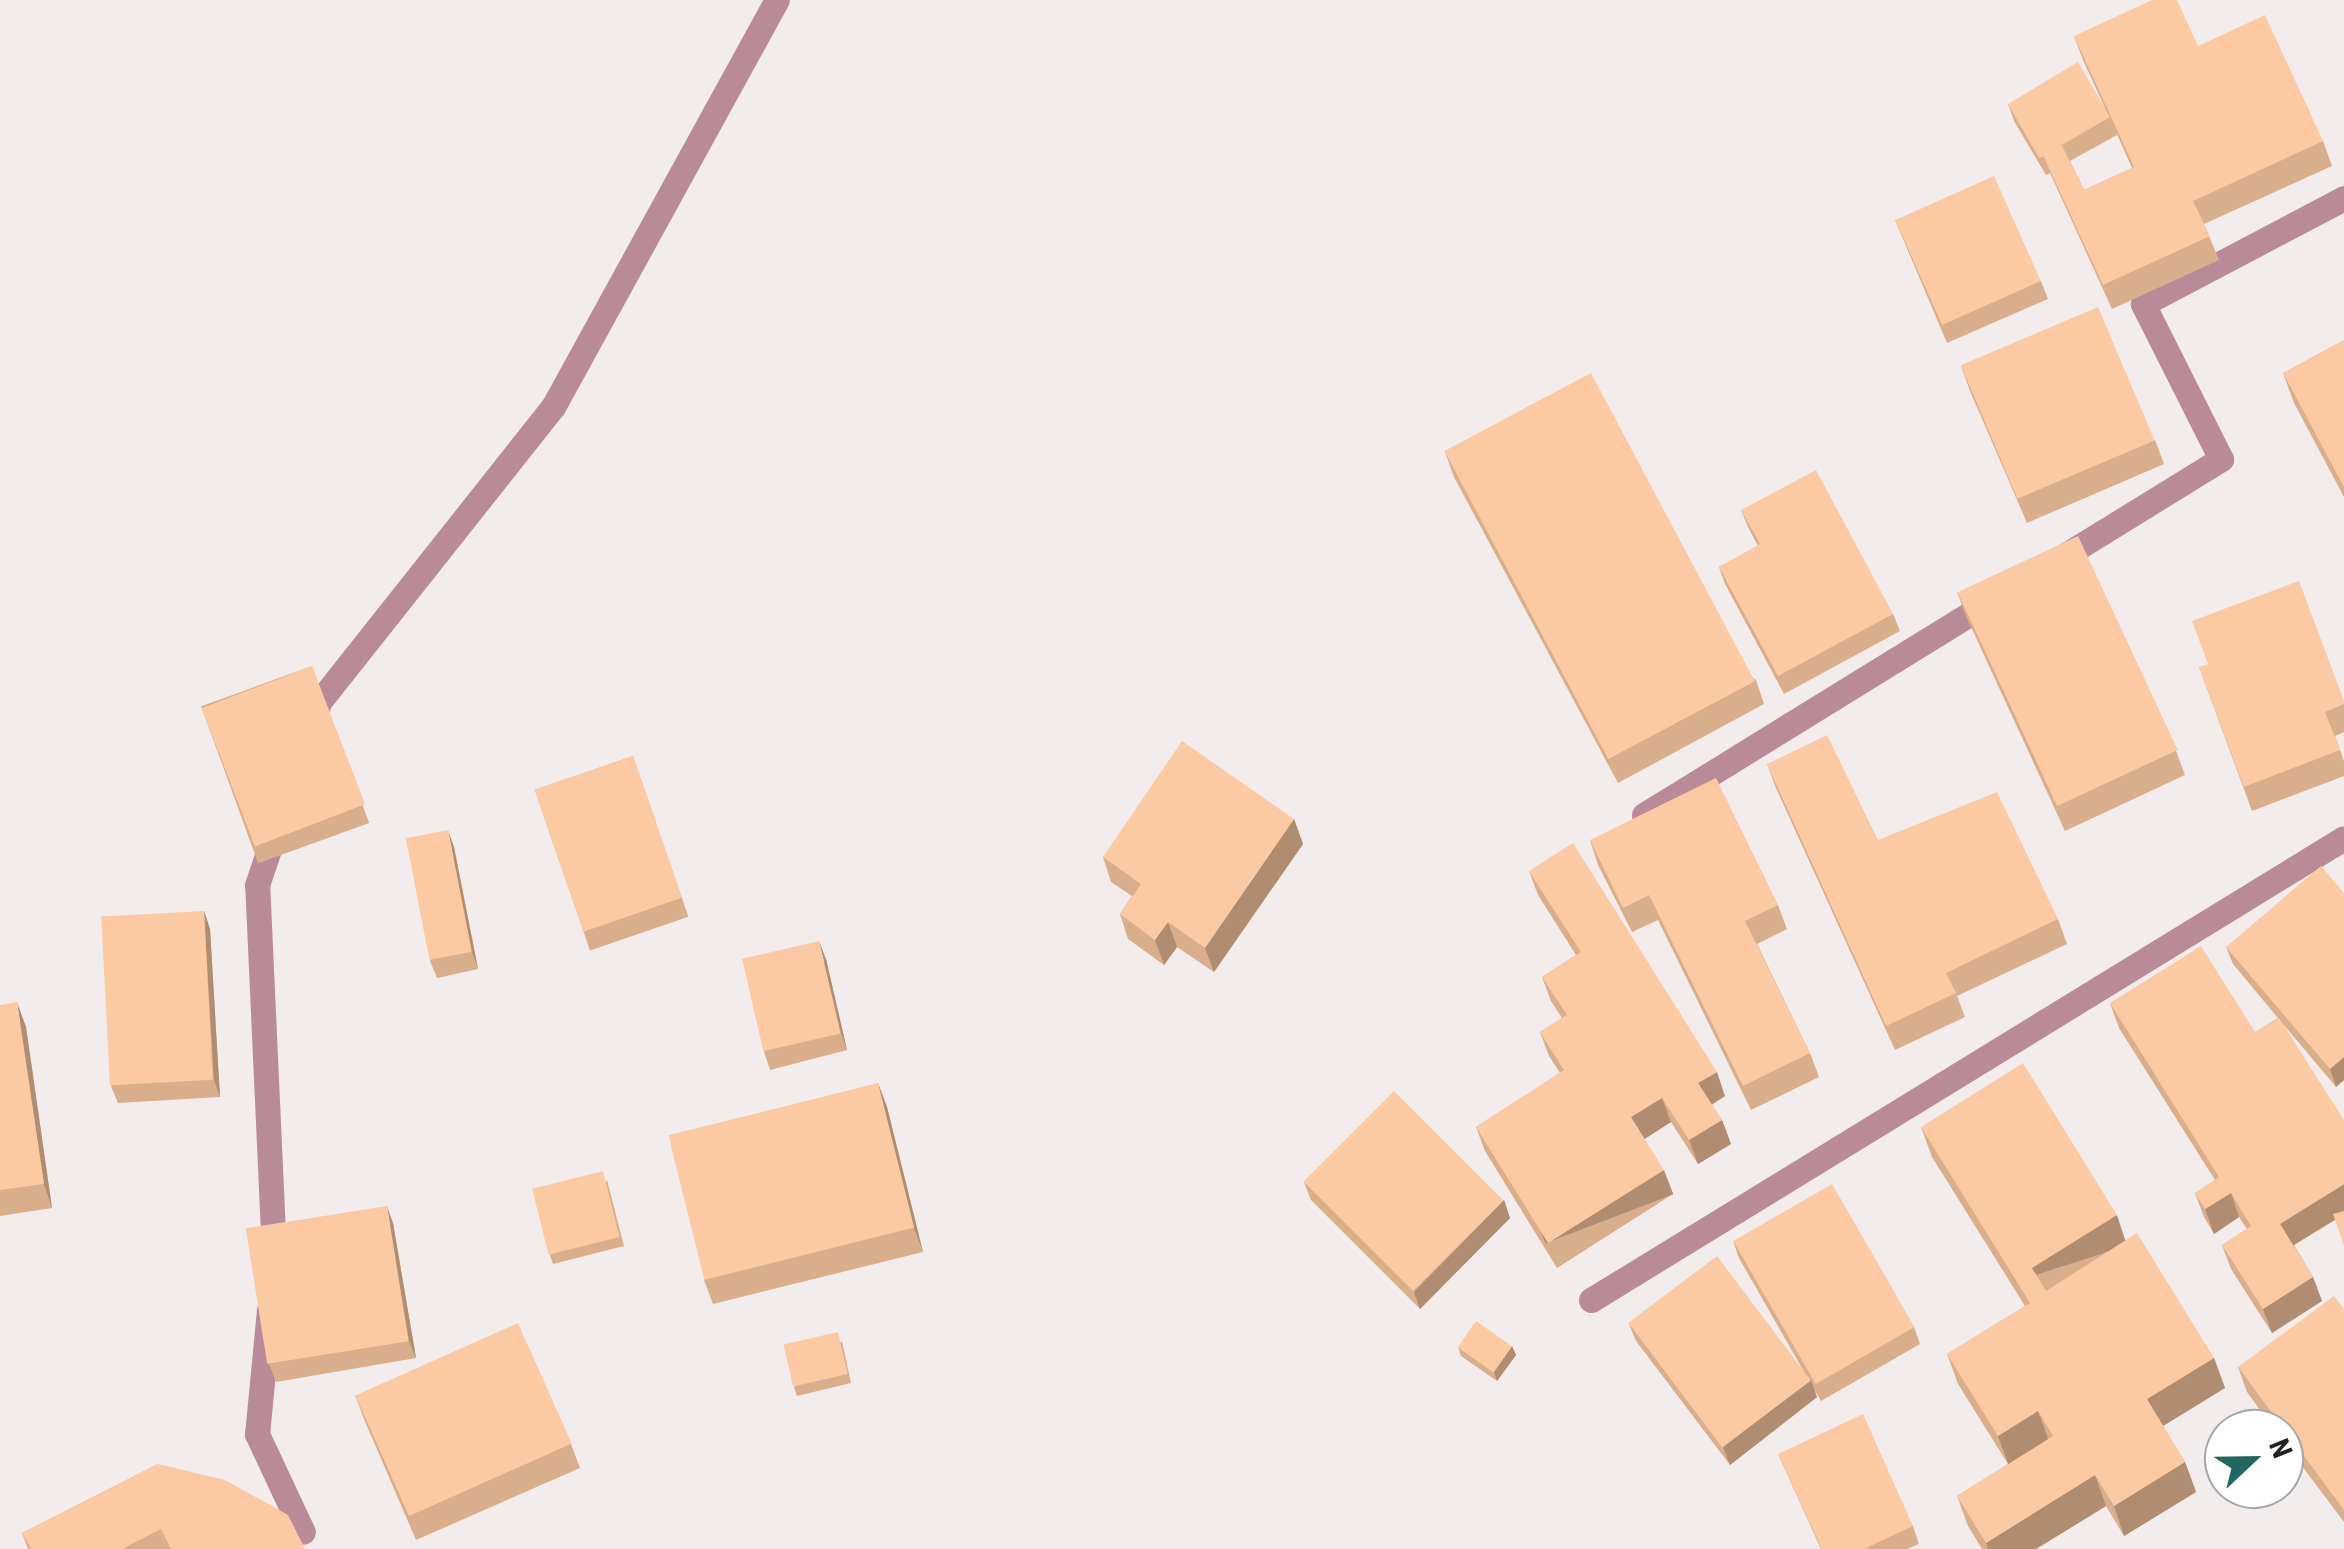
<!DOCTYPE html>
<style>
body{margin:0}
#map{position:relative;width:2344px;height:1549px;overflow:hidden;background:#f2edec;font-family:"Roboto Condensed",sans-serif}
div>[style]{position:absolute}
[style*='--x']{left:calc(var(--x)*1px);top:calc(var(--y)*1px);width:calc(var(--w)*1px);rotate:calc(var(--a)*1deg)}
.minor>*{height:25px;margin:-12.5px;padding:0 12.5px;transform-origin:12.5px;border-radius:12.5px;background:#b98b98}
.wall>*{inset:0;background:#d9ae8b;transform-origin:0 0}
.shaded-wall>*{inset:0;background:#b08d71;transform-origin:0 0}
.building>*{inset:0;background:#fccaa2;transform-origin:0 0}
span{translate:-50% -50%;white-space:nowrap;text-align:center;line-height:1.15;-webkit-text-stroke:9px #fff;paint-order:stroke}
.north{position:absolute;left:2204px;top:1409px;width:100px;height:100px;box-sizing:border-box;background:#fff;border:2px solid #a7a6a6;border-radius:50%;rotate:68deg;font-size:28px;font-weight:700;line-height:40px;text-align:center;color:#222020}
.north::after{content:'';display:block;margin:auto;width:35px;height:45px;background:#20685e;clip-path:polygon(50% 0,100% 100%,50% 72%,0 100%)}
</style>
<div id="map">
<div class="minor">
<div style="--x:2056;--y:561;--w:194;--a:-31.7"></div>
<div style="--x:2221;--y:459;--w:174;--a:-116.7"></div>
<div style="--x:2143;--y:304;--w:227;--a:-27.8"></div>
<div style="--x:312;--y:725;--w:24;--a:-73"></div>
<div style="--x:319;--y:702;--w:377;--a:-51.6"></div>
<div style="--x:553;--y:407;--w:465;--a:-61.2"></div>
<div style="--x:1644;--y:815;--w:409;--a:-31.7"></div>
<div style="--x:274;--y:1255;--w:370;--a:-92.6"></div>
<div style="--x:257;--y:885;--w:59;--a:-71.3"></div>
<div style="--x:1591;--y:1300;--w:883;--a:-31.53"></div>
<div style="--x:269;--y:1310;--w:125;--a:95.5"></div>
<div style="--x:257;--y:1434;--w:108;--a:64.9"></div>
</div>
<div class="wall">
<div style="clip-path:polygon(evenodd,2074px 36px,2198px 46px,2323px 141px,2332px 166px,2204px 224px,2219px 260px,2112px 309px,2050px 173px,2046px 175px,2014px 121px,2008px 104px,2105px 108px,2083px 60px,2074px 36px,2115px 130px,2132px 168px,2084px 190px,2070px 161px,2117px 135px,2115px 130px)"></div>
<div style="clip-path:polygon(1895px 220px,2041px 281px,2048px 299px,1947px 343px)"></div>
<div style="clip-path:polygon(2344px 340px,2344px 497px,2294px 403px,2283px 373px)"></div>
<div style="clip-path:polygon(1961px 366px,2155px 440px,2164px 464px,2027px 523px,1970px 391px)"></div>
<div style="clip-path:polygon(1445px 452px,1756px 680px,1764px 704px,1618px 783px,1454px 477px)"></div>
<div style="clip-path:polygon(1741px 510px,1893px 614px,1900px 631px,1784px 694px,1725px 584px,1719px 567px,1758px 546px,1748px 527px)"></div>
<div style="clip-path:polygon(1957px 592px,2176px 751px,2185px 775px,2065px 831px,1966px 616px)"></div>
<div style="left:312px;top:666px;width:167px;height:118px;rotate:70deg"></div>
<div style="clip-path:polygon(2199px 667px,2344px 701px,2344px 732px,2335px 736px,2344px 761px,2344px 776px,2252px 811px)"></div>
<div style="left:633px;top:756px;width:170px;height:104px;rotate:71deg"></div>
<div style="clip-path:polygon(1767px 764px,1878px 840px,2058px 919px,2067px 944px,1957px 996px,1965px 1017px,1895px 1050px,1776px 788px)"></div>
<div style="clip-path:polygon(1294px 819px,1303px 844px,1214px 972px,1177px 947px,1164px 965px,1128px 939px,1120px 914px,1132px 896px,1111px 882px,1103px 857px)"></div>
<div style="clip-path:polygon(1590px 840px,1778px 905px,1787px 929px,1757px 944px,1810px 1053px,1819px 1077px,1751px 1110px,1658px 920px,1632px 932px,1598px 865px)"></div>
<div style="clip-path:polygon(454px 847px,478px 969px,437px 978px,430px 961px)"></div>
<div style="clip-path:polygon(1529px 871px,1725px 1096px,1712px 1105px,1722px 1120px,1731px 1144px,1698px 1164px,1671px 1122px,1644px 1139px,1673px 1194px,1557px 1268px,1485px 1151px,1476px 1127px,1560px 1073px,1549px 1056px,1540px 1032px,1562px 1018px,1551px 1001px,1542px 977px,1576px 955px,1538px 895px)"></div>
<div style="clip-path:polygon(2344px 893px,2344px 1080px,2336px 1087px,2283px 1024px,2335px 1220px,2294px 1245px,2313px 1277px,2322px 1301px,2272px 1333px,2231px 1269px,2222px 1245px,2247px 1229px,2239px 1217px,2214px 1234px,2204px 1217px,2195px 1193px,2215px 1180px,2119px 1028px,2110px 1003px,2255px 1032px,2278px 1018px,2233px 964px,2226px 947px)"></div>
<div style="clip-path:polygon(204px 911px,210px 929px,220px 1097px,118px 1103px,111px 1086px)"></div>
<div style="clip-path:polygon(826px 959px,847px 1050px,770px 1070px,764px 1052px)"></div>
<div style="clip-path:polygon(0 1005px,26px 1027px,52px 1208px,0 1216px)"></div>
<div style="clip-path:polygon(878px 1083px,887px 1107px,923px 1252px,713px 1304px,704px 1280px)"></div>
<div style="clip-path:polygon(1921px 1127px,2126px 1240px,2214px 1358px,2225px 1388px,2163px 1426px,2185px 1462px,2196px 1492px,2124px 1536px,2106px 1506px,2036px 1549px,1982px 1549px,1968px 1526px,1957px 1496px,2008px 1464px,1958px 1384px,1947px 1354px,2025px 1306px,1932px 1157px)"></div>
<div style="clip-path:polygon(607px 1180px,624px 1246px,553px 1264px,550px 1255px)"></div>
<div style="clip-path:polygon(1304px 1182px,1504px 1200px,1510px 1218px,1420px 1309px,1311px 1200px)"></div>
<div style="clip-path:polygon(393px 1223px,416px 1358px,276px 1382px,269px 1364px)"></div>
<div style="clip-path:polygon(1733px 1241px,1914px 1327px,1920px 1344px,1821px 1401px,1814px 1389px,1817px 1397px,1730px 1465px,1636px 1341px,1629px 1324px,1803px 1370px,1739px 1258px)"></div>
<div style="clip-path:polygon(2344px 1309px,2344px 1522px,2284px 1442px,2284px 1429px,2274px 1429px,2247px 1392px,2238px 1367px)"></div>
<div style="clip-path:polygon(842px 1341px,851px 1383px,797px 1396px,794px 1387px)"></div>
<div style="clip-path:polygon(1512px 1346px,1516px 1355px,1497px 1381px,1461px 1356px,1458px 1347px)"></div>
<div style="clip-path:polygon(355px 1395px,571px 1444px,580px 1468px,416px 1540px,364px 1419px)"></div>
<div style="clip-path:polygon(1778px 1454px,1913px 1526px,1919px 1544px,1907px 1549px,1821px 1549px)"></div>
<div style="clip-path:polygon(158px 1464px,305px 1549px,28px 1549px,22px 1533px)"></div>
</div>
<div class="shaded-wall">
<div style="clip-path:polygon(1294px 819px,1303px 844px,1214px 972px,1205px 948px)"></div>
<div style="clip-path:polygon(448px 830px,454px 847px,478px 969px,472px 952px)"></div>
<div style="clip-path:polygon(204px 911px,210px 929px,220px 1097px,214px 1080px)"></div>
<div style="clip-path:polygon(1168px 922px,1177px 947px,1164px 965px,1155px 940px)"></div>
<div style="clip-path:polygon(819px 941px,826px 959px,847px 1050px,841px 1033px)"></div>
<div style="clip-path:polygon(17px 1002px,26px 1027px,52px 1208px,44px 1184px)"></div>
<div style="clip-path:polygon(2344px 1057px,2344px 1080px,2336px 1087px,2330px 1069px)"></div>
<div style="clip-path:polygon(1717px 1072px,1725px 1096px,1707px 1107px,1698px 1083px)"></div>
<div style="clip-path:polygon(878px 1083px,887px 1107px,923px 1252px,914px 1228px)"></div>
<div style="clip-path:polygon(1662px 1098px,1671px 1122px,1640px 1142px,1631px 1117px)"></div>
<div style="clip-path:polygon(1722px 1120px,1731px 1144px,1698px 1164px,1689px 1140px)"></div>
<div style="left:1664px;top:1170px;width:26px;height:137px;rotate:69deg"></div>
<div style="clip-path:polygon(2344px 1184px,2344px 1214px,2289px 1248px,2280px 1224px)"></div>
<div style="clip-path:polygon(2231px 1193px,2239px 1217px,2214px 1234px,2205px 1209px)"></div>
<div style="clip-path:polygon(1504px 1200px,1510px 1218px,1420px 1309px,1414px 1292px)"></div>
<div style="clip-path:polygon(387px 1206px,393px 1223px,416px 1358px,409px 1341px)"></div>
<div style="left:2117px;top:1215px;width:32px;height:100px;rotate:72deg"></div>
<div style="clip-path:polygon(2313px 1277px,2322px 1301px,2272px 1333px,2263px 1309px)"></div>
<div style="clip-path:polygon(1512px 1346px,1516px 1355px,1497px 1381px,1494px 1372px)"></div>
<div style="clip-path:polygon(2214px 1358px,2225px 1388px,2158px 1429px,2147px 1399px)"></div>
<div style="clip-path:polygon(1811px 1380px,1817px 1397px,1730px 1465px,1723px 1447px)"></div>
<div style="clip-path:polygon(2038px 1411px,2049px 1441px,2009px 1466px,1998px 1436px)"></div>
<div style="clip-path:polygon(2185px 1462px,2196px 1492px,2124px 1536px,2114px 1506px)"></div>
<div style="clip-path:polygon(2095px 1475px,2106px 1506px,2036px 1549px,1988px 1549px,1986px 1543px)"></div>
</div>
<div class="building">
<div style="clip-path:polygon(2152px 0,2177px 0,2198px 46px,2265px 15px,2323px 141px,2193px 201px,2210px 236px,2103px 285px,2042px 153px,2061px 144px,2084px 190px,2134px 167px,2074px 36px)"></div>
<div style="clip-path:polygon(2078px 62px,2110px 117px,2062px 145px,2061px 144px,2042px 153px,2044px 156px,2039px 158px,2008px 104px)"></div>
<div style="left:1994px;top:176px;width:115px;height:108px;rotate:66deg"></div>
<div style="left:2098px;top:307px;width:145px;height:149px;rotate:67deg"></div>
<div style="clip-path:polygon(2344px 340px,2344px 487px,2283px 373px)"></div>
<div style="left:1591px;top:373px;width:349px;height:166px;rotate:62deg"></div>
<div style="clip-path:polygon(1816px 470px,1893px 614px,1778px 676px,1719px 567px,1760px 544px,1741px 510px)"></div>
<div style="left:2078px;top:536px;width:236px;height:133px;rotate:65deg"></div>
<div style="clip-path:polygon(2299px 581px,2344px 701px,2344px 704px,2325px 712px,2340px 750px,2244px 787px,2199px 667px,2208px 664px,2192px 621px)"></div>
<div style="left:312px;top:666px;width:148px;height:118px;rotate:69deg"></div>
<div style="clip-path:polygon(1827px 735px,1878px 840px,1997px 792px,2058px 919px,1946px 973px,1956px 993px,1886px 1026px,1767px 764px)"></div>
<div style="clip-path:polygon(1182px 741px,1294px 819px,1205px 948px,1168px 922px,1155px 940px,1120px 914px,1141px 884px,1103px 857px)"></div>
<div style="left:633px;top:756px;width:150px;height:104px;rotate:71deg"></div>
<div style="clip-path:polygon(1716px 778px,1778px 905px,1745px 921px,1810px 1053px,1743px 1086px,1649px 895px,1623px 908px,1590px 840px)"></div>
<div style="left:448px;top:830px;width:124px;height:43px;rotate:79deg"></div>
<div style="clip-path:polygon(1573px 843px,1717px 1072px,1698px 1083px,1722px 1120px,1689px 1140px,1662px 1098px,1631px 1117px,1664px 1170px,1548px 1243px,1476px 1127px,1564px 1070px,1540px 1032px,1567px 1015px,1542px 977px,1581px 952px,1529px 871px)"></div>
<div style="clip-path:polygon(2321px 866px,2344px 893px,2344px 1057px,2330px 1069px,2226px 947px)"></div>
<div style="left:204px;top:911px;width:169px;height:103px;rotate:87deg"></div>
<div style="left:819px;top:941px;width:95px;height:79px;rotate:77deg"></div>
<div style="clip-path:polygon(2201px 946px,2255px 1032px,2279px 1018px,2344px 1120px,2344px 1184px,2280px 1224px,2313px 1277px,2263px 1309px,2222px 1245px,2251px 1226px,2231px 1193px,2205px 1209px,2195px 1193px,2219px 1177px,2110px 1003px)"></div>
<div style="clip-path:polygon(17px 1002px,44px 1184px,0 1190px,0 1005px)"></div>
<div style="clip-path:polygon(2023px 1063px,2117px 1215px,2032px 1268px,2046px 1291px,2137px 1233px,2214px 1358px,2147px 1399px,2185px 1462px,2114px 1506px,2095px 1475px,1986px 1543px,1957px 1496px,2053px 1436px,2038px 1411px,1998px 1436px,1947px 1354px,2030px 1303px,1921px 1127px)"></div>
<div style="left:878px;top:1083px;width:149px;height:216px;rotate:76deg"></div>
<div style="left:1394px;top:1091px;width:155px;height:128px;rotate:45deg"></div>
<div style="left:603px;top:1171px;width:68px;height:73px;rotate:76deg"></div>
<div style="left:1832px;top:1184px;width:165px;height:114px;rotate:60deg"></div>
<div style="left:387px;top:1206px;width:137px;height:143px;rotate:81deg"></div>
<div style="clip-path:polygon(2344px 1211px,2344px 1246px,2333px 1214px)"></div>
<div style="left:1717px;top:1256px;width:156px;height:111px;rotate:53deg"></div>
<div style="clip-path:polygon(2334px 1296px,2344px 1309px,2344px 1510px,2238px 1367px)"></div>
<div style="left:1476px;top:1321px;width:44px;height:32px;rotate:35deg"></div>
<div style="left:518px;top:1323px;width:132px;height:178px;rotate:66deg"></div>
<div style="left:838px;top:1332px;width:43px;height:56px;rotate:77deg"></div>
<div style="clip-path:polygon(1863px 1414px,1913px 1526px,1864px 1549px,1822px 1549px,1778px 1454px)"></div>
<div style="clip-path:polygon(158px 1464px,225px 1480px,288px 1515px,305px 1549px,171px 1549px,161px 1529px,122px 1549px,31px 1549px,22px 1533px)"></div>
</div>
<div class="north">N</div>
</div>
